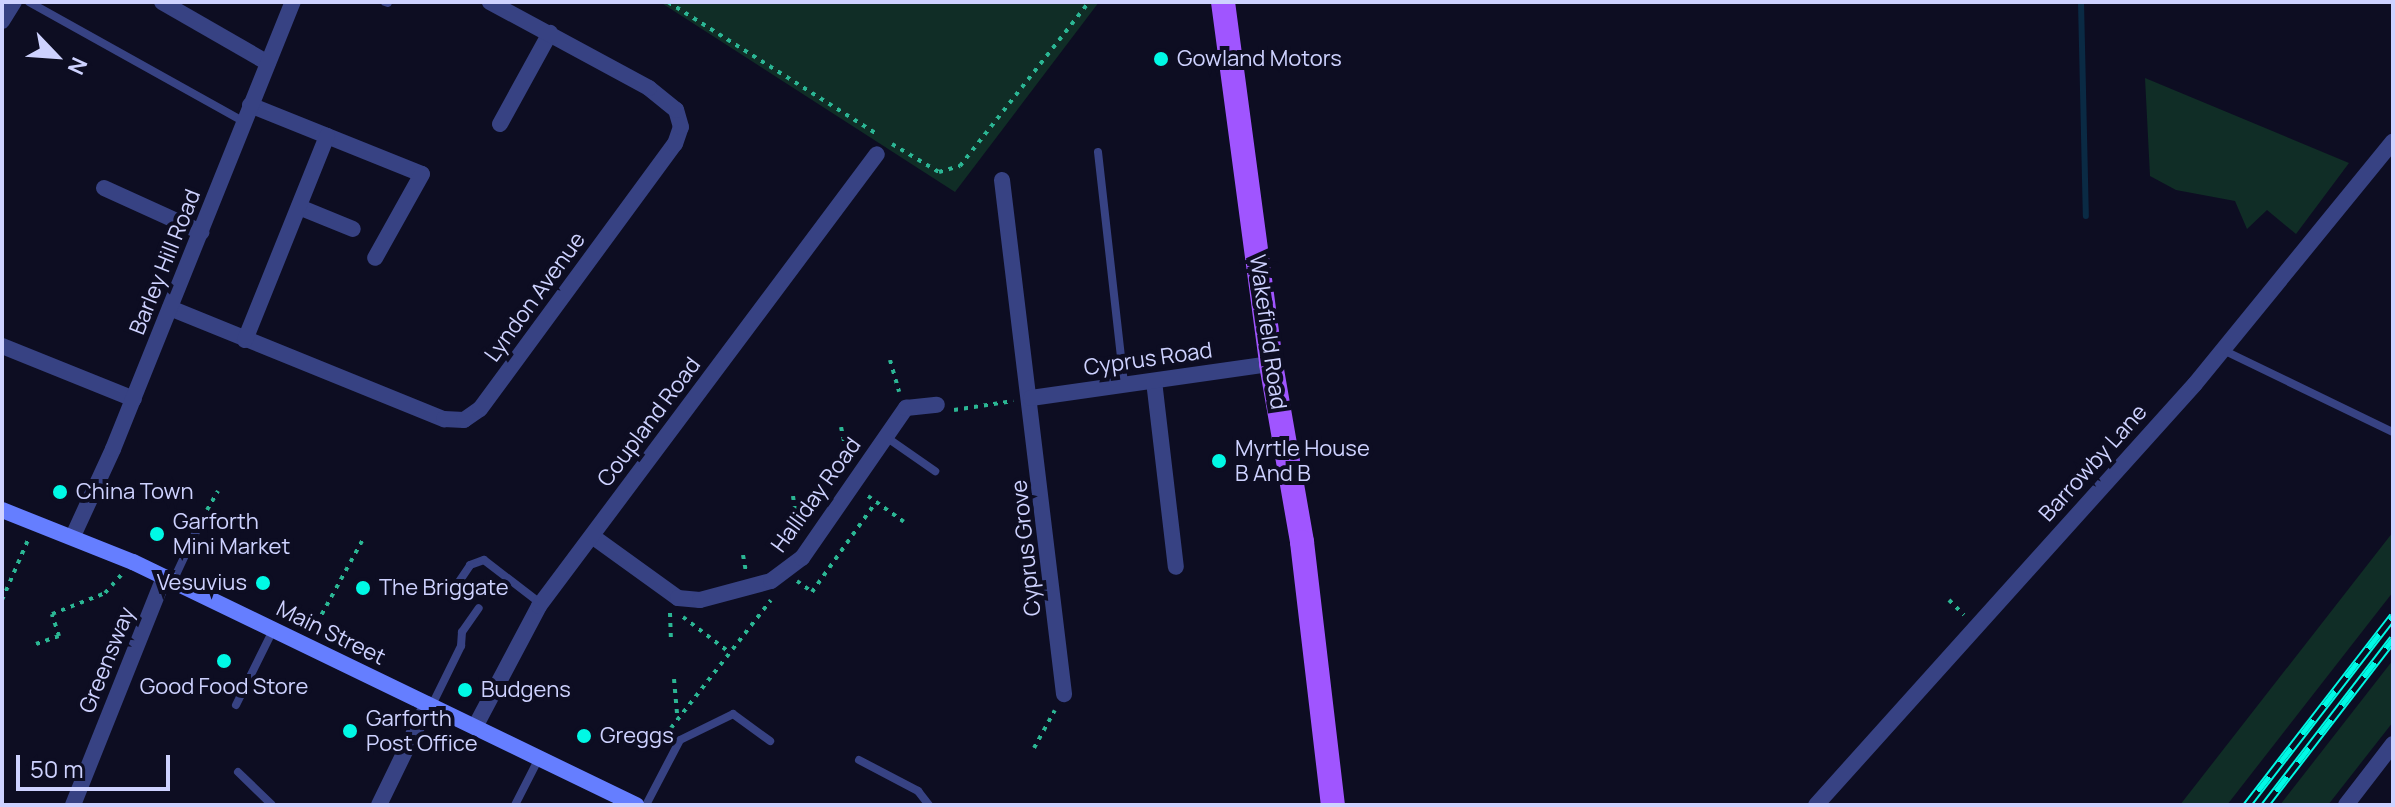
<!DOCTYPE html>
<style>
body{margin:0}
#map{position:relative;width:2395px;height:807px;overflow:hidden;background:#0d0d22;font-family:Manrope,sans-serif}
div>[style]{position:absolute}
[style*='--x']{left:calc(var(--x)*1px);top:calc(var(--y)*1px);width:calc(var(--w)*1px);rotate:calc(var(--a)*1deg)}
.green>*{inset:0;background:#102d26}
.stream>*{height:6px;margin:-3px;padding:0 3px;transform-origin:3px;border-radius:3px;background:#0a2a44}
.path>*{height:4px;margin-top:-2px;transform-origin:0;background:repeating-linear-gradient(90deg,#2bb694 0 4px,transparent 0 10px)}
.lane>*{height:8px;margin:-4px;padding:0 4px;transform-origin:4px;border-radius:4px;background:#374283}
.street>*{height:16px;margin:-8px;padding:0 8px;transform-origin:8px;border-radius:8px;background:#374283}
.secondary>*{height:16px;margin:-8px;padding:0 8px;transform-origin:8px;border-radius:8px;background:#657eff}
.primary>*{height:24px;margin:-12px;padding:0 12px;transform-origin:12px;border-radius:12px;background:#a055ff}
.rail>*{height:9px;margin-top:-4.5px;transform-origin:0;background:repeating-linear-gradient(90deg,#0d0d22 0 18px,#00f9e5 0 36px);box-sizing:border-box;border-block:2px solid #00f9e5}
.dots>*{width:22px;height:22px;translate:-50% -50%;box-sizing:border-box;border:4px solid #0d0d22;border-radius:50%}
span{translate:-50% -50%;white-space:nowrap;text-align:center;line-height:1.15;-webkit-text-stroke:8px #0d0d22;paint-order:stroke}
.poi-label{font-size:22px;color:#ced2ff}
.left{translate:0 -50%;text-align:left}
.right{translate:-100% -50%;text-align:right}
.street-label{font-size:22px;color:#ced2ff}
.frame{position:absolute;inset:0;border:4px solid #ced2ff;pointer-events:none}
.north{position:absolute;left:16px;top:16px;width:80px;height:80px;-webkit-text-stroke:6px #0d0d22;paint-order:stroke;rotate:115deg;font-size:22px;font-weight:700;line-height:32px;text-align:center;color:#ced2ff}
.north::after{content:'';display:block;margin:auto;width:28px;height:36px;background:#ced2ff;clip-path:polygon(50% 0,100% 100%,50% 72%,0 100%)}
.scale{position:absolute;left:16px;top:755px;width:154px;height:36px;box-sizing:border-box;border:4px solid #ced2ff;border-top:0;padding-left:10px;font-size:24px;line-height:28px;white-space:nowrap;color:#ced2ff;-webkit-text-stroke:6px #0d0d22;paint-order:stroke}
</style>
<div id="map">
<div class="green">
<div style="clip-path:polygon(660px 2px,1099px 2px,955px 192px)"></div>
<div style="clip-path:polygon(2145px 78px,2349px 163px,2296px 234px,2267px 210px,2247px 229px,2235px 201px,2176px 190px,2150px 176px)"></div>
<div style="clip-path:polygon(2393px 532px,2393px 592px,2227px 805px,2180px 805px)"></div>
<div style="clip-path:polygon(2393px 660px,2393px 722px,2328px 805px,2280px 805px)"></div>
</div>
<div class="stream">
<div style="--x:2081;--y:2;--w:214;--a:88.7"></div>
</div>
<div class="path">
<div style="--x:668;--y:2;--w:249;--a:32.3"></div>
<div style="--x:892;--y:144;--w:55;--a:30.8"></div>
<div style="--x:939;--y:172;--w:22;--a:-16"></div>
<div style="--x:960;--y:166;--w:209;--a:-51.8"></div>
<div style="--x:890;--y:360;--w:33;--a:74"></div>
<div style="--x:954;--y:410;--w:60;--a:-8.7"></div>
<div style="--x:841;--y:427;--w:34;--a:78"></div>
<div style="--x:793;--y:496;--w:37;--a:82"></div>
<div style="--x:868;--y:496;--w:44;--a:35.8"></div>
<div style="--x:207;--y:510;--w:22;--a:-60"></div>
<div style="--x:743;--y:555;--w:17;--a:80"></div>
<div style="--x:797;--y:581;--w:19;--a:36"></div>
<div style="--x:812;--y:592;--w:110;--a:-54.6"></div>
<div style="--x:2;--y:600;--w:65;--a:-66.6"></div>
<div style="--x:1949;--y:600;--w:21;--a:45"></div>
<div style="--x:670;--y:613;--w:29;--a:88"></div>
<div style="--x:683;--y:617;--w:58;--a:37.3"></div>
<div style="--x:312;--y:632;--w:104;--a:-61.2"></div>
<div style="--x:36;--y:644;--w:24;--a:-19"></div>
<div style="--x:59;--y:636;--w:23;--a:-108"></div>
<div style="--x:52;--y:614;--w:57;--a:-21.6"></div>
<div style="--x:105;--y:593;--w:24;--a:-48"></div>
<div style="--x:674;--y:679;--w:37;--a:85"></div>
<div style="--x:671;--y:728;--w:162;--a:-52"></div>
<div style="--x:1034;--y:748;--w:43;--a:-61.1"></div>
</div>
<div class="lane">
<div style="--x:29;--y:2;--w:245;--a:29.1"></div>
<div style="--x:385;--y:2;--w:3;--a:18"></div>
<div style="--x:1098;--y:152;--w:234;--a:83.6"></div>
<div style="--x:2223;--y:350;--w:189;--a:25.8"></div>
<div style="--x:886;--y:437;--w:60;--a:34.8"></div>
<div style="--x:173;--y:581;--w:68;--a:-64.9"></div>
<div style="--x:450;--y:595;--w:36;--a:-56"></div>
<div style="--x:470;--y:565;--w:15;--a:-20"></div>
<div style="--x:484;--y:560;--w:71;--a:37.5"></div>
<div style="--x:236;--y:705;--w:84;--a:-63.7"></div>
<div style="--x:432;--y:705;--w:66;--a:-63.8"></div>
<div style="--x:461;--y:646;--w:14;--a:-86"></div>
<div style="--x:462;--y:632;--w:29;--a:-55"></div>
<div style="--x:859;--y:760;--w:67;--a:27.7"></div>
<div style="--x:918;--y:791;--w:18;--a:52"></div>
<div style="--x:238;--y:772;--w:47;--a:44.1"></div>
<div style="--x:515;--y:805;--w:53;--a:-62.9"></div>
<div style="--x:646;--y:805;--w:73;--a:-62.4"></div>
<div style="--x:680;--y:740;--w:59;--a:-26.1"></div>
<div style="--x:733;--y:714;--w:46;--a:36.1"></div>
</div>
<div class="street">
<div style="--x:162;--y:2;--w:122;--a:29.9"></div>
<div style="--x:2;--y:21;--w:22;--a:-58"></div>
<div style="--x:250;--y:105;--w:185;--a:21.9"></div>
<div style="--x:422;--y:174;--w:96;--a:119.2"></div>
<div style="--x:500;--y:124;--w:104;--a:-61.2"></div>
<div style="--x:1002;--y:180;--w:518;--a:83.12"></div>
<div style="--x:104;--y:188;--w:107;--a:24.4"></div>
<div style="--x:299;--y:207;--w:58;--a:22.2"></div>
<div style="--x:170;--y:308;--w:296;--a:22.1"></div>
<div style="--x:444;--y:419;--w:20;--a:3"></div>
<div style="--x:464;--y:420;--w:19;--a:-35"></div>
<div style="--x:480;--y:409;--w:329;--a:-53.7"></div>
<div style="--x:675;--y:144;--w:18;--a:-71"></div>
<div style="--x:681;--y:127;--w:18;--a:-106"></div>
<div style="--x:676;--y:110;--w:35;--a:-141"></div>
<div style="--x:649;--y:88;--w:181;--a:-151.6"></div>
<div style="--x:245;--y:340;--w:220;--a:-68.1"></div>
<div style="--x:2;--y:346;--w:142;--a:21.9"></div>
<div style="--x:1154;--y:381;--w:187;--a:83.3"></div>
<div style="--x:1031;--y:398;--w:242;--a:-8.1"></div>
<div style="--x:73;--y:536;--w:96;--a:-65.3"></div>
<div style="--x:113;--y:449;--w:482;--a:-68.1"></div>
<div style="--x:592;--y:536;--w:106;--a:35.8"></div>
<div style="--x:678;--y:598;--w:22;--a:5"></div>
<div style="--x:700;--y:600;--w:73;--a:-15"></div>
<div style="--x:771;--y:581;--w:39;--a:-37"></div>
<div style="--x:802;--y:558;--w:183;--a:-55.3"></div>
<div style="--x:906;--y:408;--w:31;--a:-6"></div>
<div style="--x:475;--y:727;--w:137;--a:-62.1"></div>
<div style="--x:539;--y:606;--w:564;--a:-53.21"></div>
<div style="--x:73;--y:805;--w:245;--a:-68.2"></div>
<div style="--x:379;--y:805;--w:112;--a:-64.1"></div>
<div style="--x:1816;--y:805;--w:566;--a:-48.01"></div>
<div style="--x:2195;--y:384;--w:313;--a:-50.8"></div>
<div style="--x:2346;--y:805;--w:77;--a:-52.4"></div>
</div>
<div class="secondary">
<div style="--x:2;--y:510;--w:141;--a:21.7"></div>
<div style="--x:133;--y:562;--w:559;--a:25.79"></div>
</div>
<div class="primary">
<div style="--x:1223;--y:2;--w:365;--a:82.4"></div>
<div style="--x:1271;--y:364;--w:181;--a:80.1"></div>
<div style="--x:1302;--y:542;--w:265;--a:83.3"></div>
</div>
<div class="rail">
<div style="--x:2247;--y:805;--w:239;--a:-52.3"></div>
<div style="--x:2265;--y:805;--w:210;--a:-52.4"></div>
</div>
<div class="dots">
<div style="left:1161px;top:59px;background:#00f9e5"></div>
<div style="left:1219px;top:461px;background:#00f9e5"></div>
<div style="left:60px;top:492px;background:#00f9e5"></div>
<div style="left:157px;top:534px;background:#00f9e5"></div>
<div style="left:263px;top:583px;background:#00f9e5"></div>
<div style="left:363px;top:588px;background:#00f9e5"></div>
<div style="left:224px;top:661px;background:#00f9e5"></div>
<div style="left:465px;top:690px;background:#00f9e5"></div>
<div style="left:350px;top:731px;background:#00f9e5"></div>
<div style="left:584px;top:736px;background:#00f9e5"></div>
</div>
<div class="poi-label">
<span class="left" style="left:1177px;top:59px">Gowland Motors</span>
<span class="left" style="left:1235px;top:461px">Myrtle House<br>B And B</span>
<span class="left" style="left:76px;top:492px">China Town</span>
<span class="left" style="left:173px;top:534px">Garforth<br>Mini Market</span>
<span class="right" style="left:247px;top:583px">Vesuvius</span>
<span class="left" style="left:379px;top:588px">The Briggate</span>
<span style="left:224px;top:687px">Good Food Store</span>
<span class="left" style="left:481px;top:690px">Budgens</span>
<span class="left" style="left:366px;top:731px">Garforth<br>Post Office</span>
<span class="left" style="left:600px;top:736px">Greggs</span>
</div>
<div class="street-label">
<span style="left:165px;top:262px;rotate:-68deg">Barley Hill Road</span>
<span style="left:535px;top:297px;rotate:-54deg">Lyndon Avenue</span>
<span style="left:1268px;top:332px;rotate:82deg">Wakefield Road</span>
<span style="left:1148px;top:359px;rotate:-8deg">Cyprus Road</span>
<span style="left:649px;top:422px;rotate:-53deg">Coupland Road</span>
<span style="left:2093px;top:463px;rotate:-48deg">Barrowby Lane</span>
<span style="left:816px;top:495px;rotate:-54deg">Halliday Road</span>
<span style="left:1026px;top:548px;rotate:-96deg">Cyprus Grove</span>
<span style="left:331px;top:633px;rotate:26deg">Main Street</span>
<span style="left:107px;top:660px;rotate:-68deg">Greensway</span>
</div>
<div class="frame"></div>
<div class="north">N</div>
<div class="scale">50 m</div>
</div>
